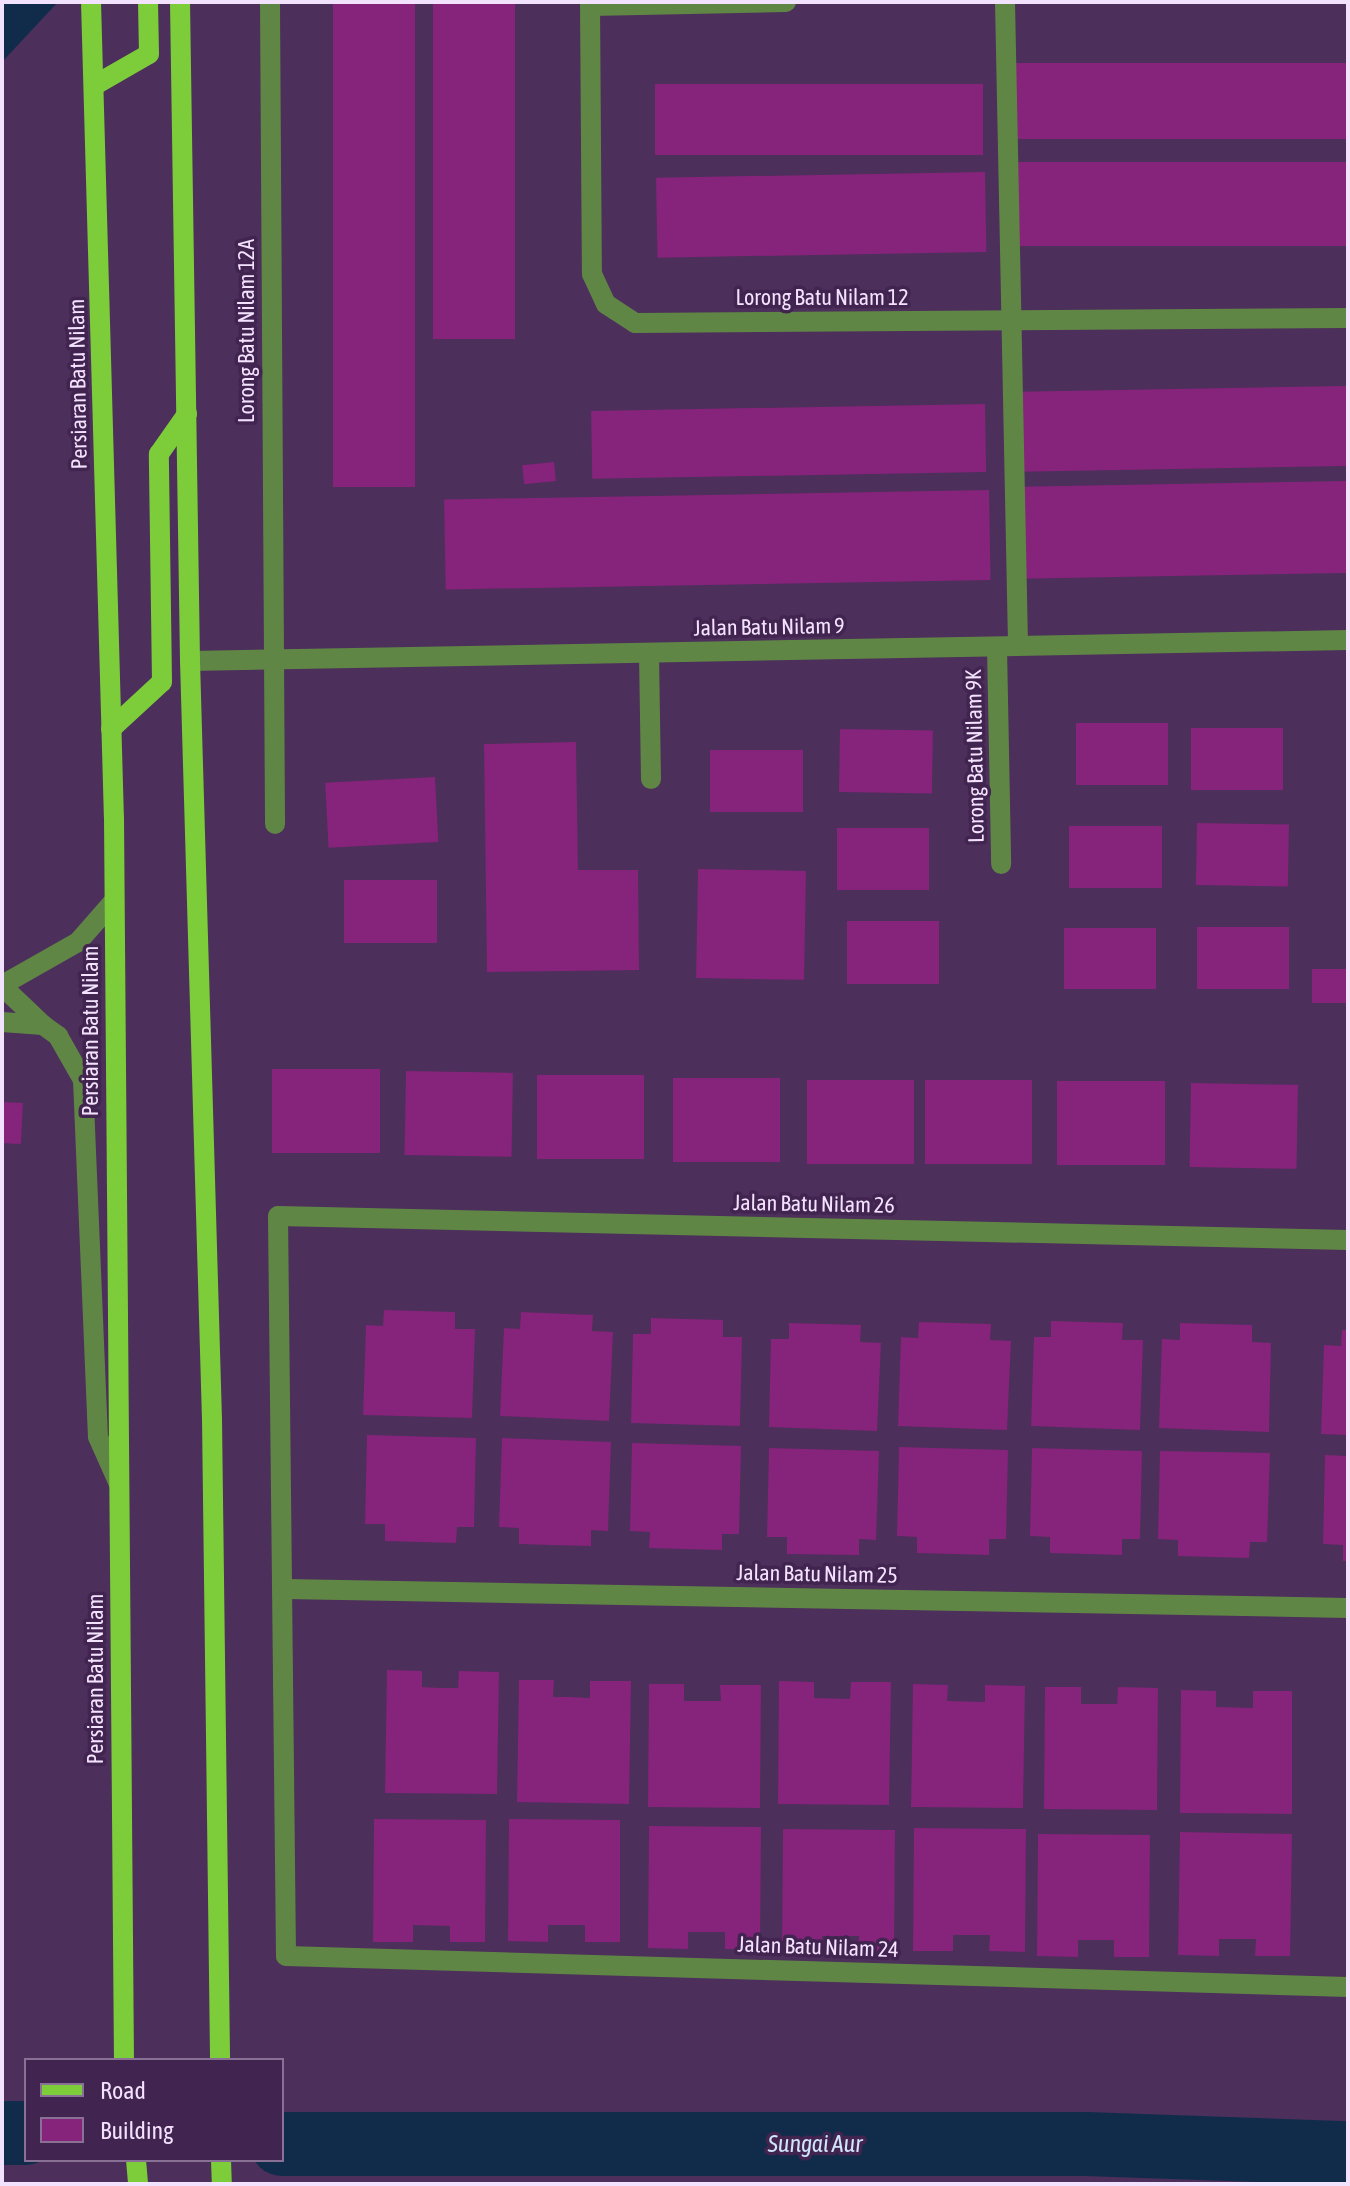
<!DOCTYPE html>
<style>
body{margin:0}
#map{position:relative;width:1350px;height:2186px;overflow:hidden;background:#4c2f5b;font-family:"Asap Condensed",sans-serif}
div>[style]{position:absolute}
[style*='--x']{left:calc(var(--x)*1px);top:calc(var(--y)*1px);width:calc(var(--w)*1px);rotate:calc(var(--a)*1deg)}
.water>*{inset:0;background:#112c4b}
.river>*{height:64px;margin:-32px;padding:0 32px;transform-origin:32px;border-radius:32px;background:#112c4b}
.building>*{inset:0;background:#86237a;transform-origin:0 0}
.minor>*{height:20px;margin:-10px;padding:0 10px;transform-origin:10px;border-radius:10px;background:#608645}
.major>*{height:20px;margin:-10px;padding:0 10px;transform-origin:10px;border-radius:10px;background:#7dcc3a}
span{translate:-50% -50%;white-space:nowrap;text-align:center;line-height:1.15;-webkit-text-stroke:7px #422450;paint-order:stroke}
.street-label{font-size:22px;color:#f3e2fd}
.water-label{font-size:24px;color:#d0e4fc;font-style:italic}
.frame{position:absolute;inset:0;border:4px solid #f3e2fd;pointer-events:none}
.legend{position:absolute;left:24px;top:2058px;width:260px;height:104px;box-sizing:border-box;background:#422450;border:2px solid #897095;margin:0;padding:10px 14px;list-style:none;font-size:24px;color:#f3e2fd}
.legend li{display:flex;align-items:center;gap:16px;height:40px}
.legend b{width:40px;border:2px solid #897095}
</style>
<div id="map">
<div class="water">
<div style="clip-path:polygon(2px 2px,58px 2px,2px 62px)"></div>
</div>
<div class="river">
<div style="--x:2;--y:2133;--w:24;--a:0"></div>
<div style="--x:282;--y:2144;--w:804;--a:0"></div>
<div style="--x:1086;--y:2144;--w:262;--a:2"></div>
</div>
<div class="building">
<div style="left:333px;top:2px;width:82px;height:485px"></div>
<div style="left:433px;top:2px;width:82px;height:337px"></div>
<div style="left:1348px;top:63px;width:76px;height:334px;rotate:90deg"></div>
<div style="left:983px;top:84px;width:71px;height:328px;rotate:90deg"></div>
<div style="left:1348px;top:162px;width:84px;height:332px;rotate:90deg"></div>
<div style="left:985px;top:172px;width:80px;height:329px;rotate:89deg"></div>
<div style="left:1346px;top:386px;width:80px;height:327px;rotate:89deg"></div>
<div style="left:985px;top:404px;width:68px;height:394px;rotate:89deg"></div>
<div style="left:554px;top:462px;width:19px;height:32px;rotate:84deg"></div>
<div style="left:1346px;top:481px;width:92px;height:327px;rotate:89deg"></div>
<div style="left:989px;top:490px;width:90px;height:545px;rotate:89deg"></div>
<div style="left:1076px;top:723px;width:92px;height:62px"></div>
<div style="left:1191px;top:728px;width:92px;height:62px"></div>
<div style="left:840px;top:729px;width:93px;height:63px;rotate:1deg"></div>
<div style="clip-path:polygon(576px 742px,578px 870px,638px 870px,639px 970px,487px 972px,484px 744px)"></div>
<div style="left:710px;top:750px;width:93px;height:62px"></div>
<div style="left:435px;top:777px;width:65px;height:110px;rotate:87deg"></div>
<div style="left:1197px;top:823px;width:92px;height:62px;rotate:1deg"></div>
<div style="left:1069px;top:826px;width:93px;height:62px"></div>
<div style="left:837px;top:828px;width:92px;height:62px"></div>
<div style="left:698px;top:869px;width:108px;height:109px;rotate:1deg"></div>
<div style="left:344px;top:880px;width:93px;height:63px"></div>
<div style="left:847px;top:921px;width:92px;height:63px"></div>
<div style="left:1197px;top:927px;width:92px;height:62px"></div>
<div style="left:1064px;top:928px;width:92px;height:61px"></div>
<div style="left:1348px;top:969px;width:34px;height:36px;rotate:90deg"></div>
<div style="left:272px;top:1069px;width:108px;height:84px"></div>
<div style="left:406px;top:1071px;width:107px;height:84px;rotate:1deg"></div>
<div style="left:537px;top:1075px;width:107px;height:84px"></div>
<div style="left:673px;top:1078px;width:107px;height:84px"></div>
<div style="left:807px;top:1080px;width:107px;height:84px"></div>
<div style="left:925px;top:1080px;width:107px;height:84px"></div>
<div style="left:1057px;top:1081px;width:108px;height:84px"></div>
<div style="left:1191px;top:1083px;width:107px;height:84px;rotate:1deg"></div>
<div style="left:2px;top:1102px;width:21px;height:41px;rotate:3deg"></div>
<div style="clip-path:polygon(384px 1310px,455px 1312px,455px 1329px,475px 1329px,472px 1418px,363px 1415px,366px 1325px,383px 1326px)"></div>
<div style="clip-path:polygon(521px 1312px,593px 1315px,592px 1331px,613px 1332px,609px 1421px,500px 1416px,504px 1328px,520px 1329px)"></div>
<div style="clip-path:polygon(651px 1318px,723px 1320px,723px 1337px,742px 1337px,740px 1426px,631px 1423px,633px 1334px,651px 1334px)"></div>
<div style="clip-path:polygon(1051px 1321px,1123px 1323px,1122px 1340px,1143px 1340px,1140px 1430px,1031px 1426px,1034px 1337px,1051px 1337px)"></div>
<div style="clip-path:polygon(919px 1322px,991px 1324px,990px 1340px,1011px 1341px,1007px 1430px,898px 1426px,901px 1337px,918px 1338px)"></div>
<div style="clip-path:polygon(789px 1323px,861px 1325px,860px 1342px,881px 1343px,877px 1431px,769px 1427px,771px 1339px,789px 1339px)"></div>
<div style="clip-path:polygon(1180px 1323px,1252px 1325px,1252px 1342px,1271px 1343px,1269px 1432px,1159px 1428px,1162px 1339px,1180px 1340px)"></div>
<div style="clip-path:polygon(1342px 1330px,1348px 1330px,1348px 1435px,1321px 1434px,1324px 1345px,1341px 1346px)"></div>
<div style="clip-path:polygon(367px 1435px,476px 1438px,474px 1527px,457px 1527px,456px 1543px,420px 1542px,385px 1541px,385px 1524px,365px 1524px)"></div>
<div style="clip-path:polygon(502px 1438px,611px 1442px,608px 1531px,591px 1530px,591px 1546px,550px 1545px,519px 1544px,519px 1528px,499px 1527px)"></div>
<div style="clip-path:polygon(632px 1443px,741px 1446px,739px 1534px,722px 1534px,722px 1550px,649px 1548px,650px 1532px,630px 1531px)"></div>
<div style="clip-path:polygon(899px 1447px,1008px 1450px,1006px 1539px,989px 1539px,989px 1555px,917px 1553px,917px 1537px,897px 1536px)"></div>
<div style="clip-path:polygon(769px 1448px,879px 1451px,876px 1540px,859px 1539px,859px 1555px,787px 1554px,787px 1537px,767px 1537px)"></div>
<div style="clip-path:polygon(1032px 1448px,1142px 1451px,1140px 1539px,1122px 1539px,1122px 1555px,1050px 1553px,1050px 1537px,1030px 1536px)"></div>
<div style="clip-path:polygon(1160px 1451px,1270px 1453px,1267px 1542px,1250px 1542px,1249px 1558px,1178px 1556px,1178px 1540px,1158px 1539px)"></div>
<div style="clip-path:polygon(1325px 1455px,1348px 1456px,1348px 1561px,1343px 1561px,1343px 1545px,1323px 1544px)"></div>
<div style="clip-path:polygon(387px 1670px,422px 1671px,422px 1687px,439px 1688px,458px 1688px,459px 1671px,499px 1672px,497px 1794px,385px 1793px)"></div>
<div style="clip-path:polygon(519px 1680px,554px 1680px,553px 1697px,569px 1697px,590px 1698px,590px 1681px,631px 1681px,629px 1804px,517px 1802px)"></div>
<div style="clip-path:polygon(779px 1681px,814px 1682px,814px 1698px,850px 1699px,851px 1682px,891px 1682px,889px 1805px,778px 1804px)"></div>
<div style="clip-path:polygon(649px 1684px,684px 1684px,684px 1701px,721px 1701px,720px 1685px,761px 1685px,760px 1808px,648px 1807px)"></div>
<div style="clip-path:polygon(913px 1684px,948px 1685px,947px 1701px,985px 1702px,985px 1685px,1025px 1686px,1023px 1808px,911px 1807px)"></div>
<div style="clip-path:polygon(1045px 1687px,1081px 1687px,1081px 1704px,1117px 1704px,1118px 1687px,1158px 1688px,1157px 1810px,1044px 1809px)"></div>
<div style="clip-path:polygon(1181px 1690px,1216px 1691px,1216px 1707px,1253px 1708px,1253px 1691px,1292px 1691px,1292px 1814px,1180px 1813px)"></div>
<div style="clip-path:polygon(374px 1819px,486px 1820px,485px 1942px,450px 1942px,450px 1926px,413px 1925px,413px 1942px,373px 1942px)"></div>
<div style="clip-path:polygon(509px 1819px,620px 1820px,620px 1942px,585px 1942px,585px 1925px,548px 1925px,548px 1942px,508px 1941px)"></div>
<div style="clip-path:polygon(649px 1826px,761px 1827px,760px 1949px,725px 1949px,725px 1932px,688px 1932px,688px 1949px,648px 1948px)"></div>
<div style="clip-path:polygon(914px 1828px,1026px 1829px,1025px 1952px,989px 1951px,990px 1935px,953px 1935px,953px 1951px,913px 1951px)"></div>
<div style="clip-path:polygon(783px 1829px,895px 1830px,894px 1953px,859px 1952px,859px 1936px,822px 1936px,822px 1952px,782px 1952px)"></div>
<div style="clip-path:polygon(1180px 1832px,1292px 1834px,1290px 1956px,1255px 1956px,1256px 1939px,1219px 1939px,1219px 1956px,1178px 1955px)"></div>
<div style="clip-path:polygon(1038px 1834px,1150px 1835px,1149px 1957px,1114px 1957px,1114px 1940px,1078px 1940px,1078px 1957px,1037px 1956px)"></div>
</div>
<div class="minor">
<div style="--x:270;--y:2;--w:822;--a:89.65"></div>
<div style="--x:590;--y:2;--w:272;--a:89.6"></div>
<div style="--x:592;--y:274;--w:33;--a:65"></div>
<div style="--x:606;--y:304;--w:35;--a:33"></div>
<div style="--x:635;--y:323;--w:713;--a:-0.4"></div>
<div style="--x:1005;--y:2;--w:644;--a:88.84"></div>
<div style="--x:591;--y:6;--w:195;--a:-1.2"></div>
<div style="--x:997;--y:647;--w:217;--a:88.9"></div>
<div style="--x:649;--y:653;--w:126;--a:89.1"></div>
<div style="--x:190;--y:661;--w:1158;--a:-1.04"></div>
<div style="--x:2;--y:985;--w:87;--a:-29.5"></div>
<div style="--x:78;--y:942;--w:55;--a:-48.7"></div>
<div style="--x:2;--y:986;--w:57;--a:43.6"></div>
<div style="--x:2;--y:1022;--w:41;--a:4.2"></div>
<div style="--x:43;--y:1025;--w:19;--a:36"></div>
<div style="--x:58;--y:1036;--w:51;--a:60.4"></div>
<div style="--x:83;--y:1080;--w:357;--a:87.6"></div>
<div style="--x:98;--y:1437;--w:51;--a:65.9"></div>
<div style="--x:1348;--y:1240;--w:1070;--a:-178.72"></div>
<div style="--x:278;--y:1216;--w:740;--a:89.38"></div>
<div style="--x:286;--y:1956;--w:1062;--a:1.67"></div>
<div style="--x:285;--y:1589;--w:1063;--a:1.02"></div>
</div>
<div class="major">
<div style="--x:91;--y:2;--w:816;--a:88.39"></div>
<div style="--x:114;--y:818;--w:1242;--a:89.54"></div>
<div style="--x:180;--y:2;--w:659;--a:89.13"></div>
<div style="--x:190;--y:661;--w:758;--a:88.34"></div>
<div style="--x:212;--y:1419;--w:641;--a:89.28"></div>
<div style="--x:95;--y:85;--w:62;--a:-29.9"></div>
<div style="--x:149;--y:54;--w:52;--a:-91.1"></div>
<div style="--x:111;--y:729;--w:69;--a:-42.7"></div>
<div style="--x:162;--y:682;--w:228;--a:-90.8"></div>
<div style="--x:159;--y:454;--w:49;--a:-55"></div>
<div style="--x:136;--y:2160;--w:24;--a:85"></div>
<div style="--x:221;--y:2160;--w:24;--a:88"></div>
</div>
<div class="street-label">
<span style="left:822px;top:298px">Lorong Batu Nilam 12</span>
<span style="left:247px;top:331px;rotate:-90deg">Lorong Batu Nilam 12A</span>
<span style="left:78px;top:384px;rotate:-91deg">Persiaran Batu Nilam</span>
<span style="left:769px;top:627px;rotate:-1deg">Jalan Batu Nilam 9</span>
<span style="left:975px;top:756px;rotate:-91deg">Lorong Batu Nilam 9K</span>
<span style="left:91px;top:1031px;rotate:-90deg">Persiaran Batu Nilam</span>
<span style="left:814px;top:1204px;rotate:1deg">Jalan Batu Nilam 26</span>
<span style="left:817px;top:1574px;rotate:1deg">Jalan Batu Nilam 25</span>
<span style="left:96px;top:1679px;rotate:-90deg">Persiaran Batu Nilam</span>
<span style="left:818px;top:1947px;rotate:2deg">Jalan Batu Nilam 24</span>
</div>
<div class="water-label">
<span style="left:815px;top:2144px">Sungai Aur</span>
</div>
<div class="frame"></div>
<ul class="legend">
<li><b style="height:10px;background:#7dcc3a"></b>Road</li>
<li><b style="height:22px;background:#86237a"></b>Building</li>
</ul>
</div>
